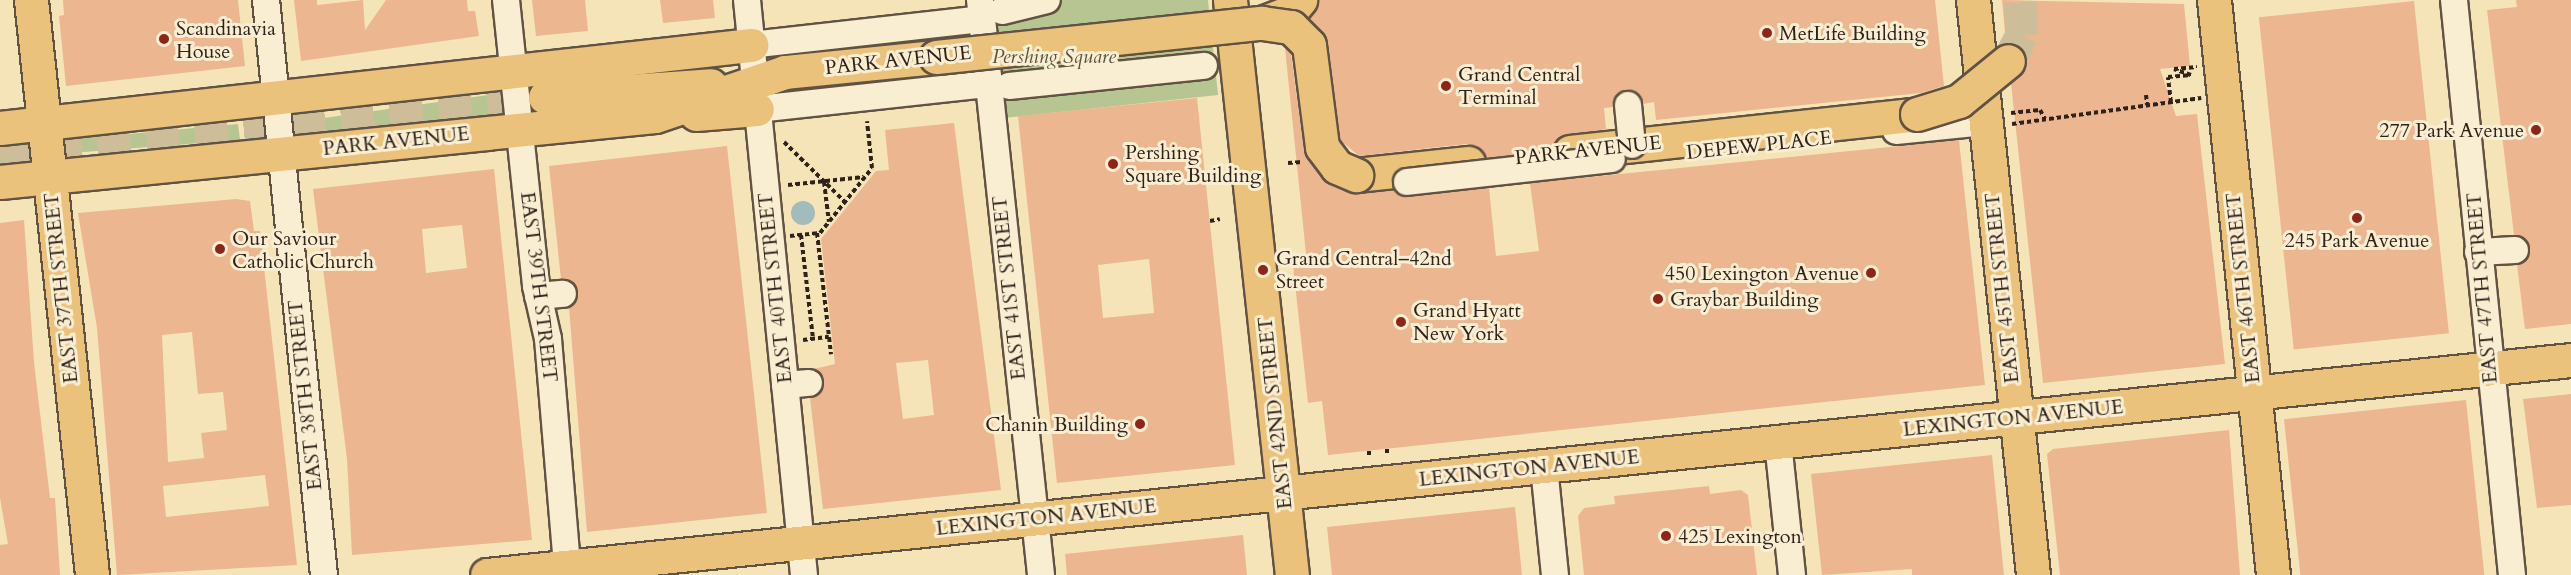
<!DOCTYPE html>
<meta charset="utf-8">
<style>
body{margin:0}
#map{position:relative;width:2571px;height:575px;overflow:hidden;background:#f6e4b9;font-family:Cardo,serif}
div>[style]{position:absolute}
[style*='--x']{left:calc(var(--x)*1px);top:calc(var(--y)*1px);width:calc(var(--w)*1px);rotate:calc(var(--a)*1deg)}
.green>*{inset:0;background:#b7c592;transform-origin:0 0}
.water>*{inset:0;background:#a2bcbb}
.round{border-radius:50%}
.building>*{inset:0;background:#ebb690;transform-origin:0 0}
.major-tunnel>*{height:33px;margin-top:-16.5px;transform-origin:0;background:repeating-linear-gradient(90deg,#cebd99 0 33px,transparent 0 49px)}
.path>*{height:4px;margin-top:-2px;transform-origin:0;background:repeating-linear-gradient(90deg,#2f221a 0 4.5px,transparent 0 7.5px)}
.roads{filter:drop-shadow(2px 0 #615242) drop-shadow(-2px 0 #615242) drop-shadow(0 2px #615242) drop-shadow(0 -2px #615242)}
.minor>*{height:26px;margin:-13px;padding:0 13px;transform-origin:13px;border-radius:13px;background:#f9edd2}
.major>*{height:33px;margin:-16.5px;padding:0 16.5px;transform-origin:16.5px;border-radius:16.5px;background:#ebc27c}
.bridges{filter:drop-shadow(2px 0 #615242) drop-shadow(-2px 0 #615242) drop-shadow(0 2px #615242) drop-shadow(0 -2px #615242)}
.minor-bridge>*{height:26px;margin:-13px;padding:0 13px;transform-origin:13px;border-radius:13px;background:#f9edd2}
.major-bridge>*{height:33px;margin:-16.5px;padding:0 16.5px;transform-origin:16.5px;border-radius:16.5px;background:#ebc27c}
.dots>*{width:16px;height:16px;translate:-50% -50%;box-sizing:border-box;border:3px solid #f9edd2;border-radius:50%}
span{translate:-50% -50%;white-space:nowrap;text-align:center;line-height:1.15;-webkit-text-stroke:6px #f9edd2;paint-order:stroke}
.poi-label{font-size:20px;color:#2f221a}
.left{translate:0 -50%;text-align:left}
.right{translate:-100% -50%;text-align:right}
.park-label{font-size:20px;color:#58533e;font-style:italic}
.street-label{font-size:20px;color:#2f221a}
</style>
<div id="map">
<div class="green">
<div style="clip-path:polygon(991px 0,1208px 0,1218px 95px,1004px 118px)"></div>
<div style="left:488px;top:95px;width:21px;height:182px;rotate:82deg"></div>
<div style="clip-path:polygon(238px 124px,240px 140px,71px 153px,74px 139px)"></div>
<div style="clip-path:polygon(21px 147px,22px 163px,0 166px,0 149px)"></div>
</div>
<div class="water">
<div class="round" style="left:791px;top:201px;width:24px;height:24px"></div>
</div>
<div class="building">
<div style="clip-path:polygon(63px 0,238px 0,245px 66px,66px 86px,59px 16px,64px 15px)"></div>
<div style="clip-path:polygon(294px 0,317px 0,317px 5px,363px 0,365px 30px,386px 0,467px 0,468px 11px,475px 11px,479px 36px,301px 61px)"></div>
<div style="clip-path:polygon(532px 0,585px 0,588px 31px,536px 36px)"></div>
<div style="clip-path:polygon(660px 0,713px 0,715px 18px,663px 23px)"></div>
<div style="clip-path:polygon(1318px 0,1935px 0,1944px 86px,1921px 93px,1656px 120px,1654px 102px,1643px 104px,1635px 92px,1626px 90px,1613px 107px,1604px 108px,1606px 129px,1559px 137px,1552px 151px,1486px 158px,1476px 146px,1466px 144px,1359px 156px,1340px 140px,1328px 43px,1309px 18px)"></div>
<div style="clip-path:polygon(2002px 0,2184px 4px,2190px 66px,2160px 69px,2176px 116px,2197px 114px,2225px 364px,2043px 383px,2011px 83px,2027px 59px,2022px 49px,2006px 43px)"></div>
<div style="clip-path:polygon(2516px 0,2571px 0,2571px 324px,2525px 329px,2517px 265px,2530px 249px,2514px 235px,2487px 10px,2517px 7px)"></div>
<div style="left:2414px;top:1px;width:334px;height:156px;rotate:84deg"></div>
<div style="clip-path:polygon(1285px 48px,1291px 54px,1304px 150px,1322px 179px,1349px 192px,1394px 190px,1408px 197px,1489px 188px,1496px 256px,1539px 251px,1530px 183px,1959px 140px,1985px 385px,1328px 455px,1322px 401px,1308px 403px,1292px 256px,1306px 254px)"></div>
<div style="clip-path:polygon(evenodd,1197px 98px,1235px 465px,1057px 483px,1018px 116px,1197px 98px,1149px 259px,1154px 313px,1103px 318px,1098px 265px,1149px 259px)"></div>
<div style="clip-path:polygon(evenodd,954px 123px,1001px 490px,823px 509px,810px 398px,824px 382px,814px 369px,835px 364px,821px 239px,876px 171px,889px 170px,885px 130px,954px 123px,928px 360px,934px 415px,903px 419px,896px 363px,928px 360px)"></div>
<div style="clip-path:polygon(727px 146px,767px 513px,587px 532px,569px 307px,578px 292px,561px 279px,549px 166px)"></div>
<div style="clip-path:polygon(evenodd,494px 169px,532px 540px,352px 555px,347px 459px,313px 189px,494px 169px,462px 225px,467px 268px,426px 273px,422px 229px,462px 225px)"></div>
<div style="clip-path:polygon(evenodd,236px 199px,250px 201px,254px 231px,260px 231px,297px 565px,117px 575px,97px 328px,78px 213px,236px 199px,192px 332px,198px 394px,223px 392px,227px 430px,201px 433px,204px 458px,168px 462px,162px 335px,192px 332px,236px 199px,265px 475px,269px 506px,166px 517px,163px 486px,265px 475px)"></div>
<div style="clip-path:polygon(24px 220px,34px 362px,50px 498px,55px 498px,60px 575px,0 575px,0 545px,8px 544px,0 498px,0 223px)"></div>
<div style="clip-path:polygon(2571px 394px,2571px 505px,2537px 508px,2523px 399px)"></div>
<div style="left:2466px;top:400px;width:176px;height:183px;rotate:84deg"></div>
<div style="clip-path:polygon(2229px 430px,2240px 575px,2060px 575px,2047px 454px,2053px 449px)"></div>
<div style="clip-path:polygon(1992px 455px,2004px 575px,1912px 575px,1912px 569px,1822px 575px,1811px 474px)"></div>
<div style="clip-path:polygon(1709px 486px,1710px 494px,1741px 490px,1748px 495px,1757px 575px,1584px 575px,1578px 516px,1584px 508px,1615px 504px,1614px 496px)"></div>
<div style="clip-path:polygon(1515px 507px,1522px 575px,1332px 575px,1327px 527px)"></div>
<div style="clip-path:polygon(1243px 535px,1247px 575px,1067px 575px,1065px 554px)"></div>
</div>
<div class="major-tunnel">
<div style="--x:2008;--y:61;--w:30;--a:-62"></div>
<div style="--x:2022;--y:35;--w:35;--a:-93"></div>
<div style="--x:0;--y:154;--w:548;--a:-5.97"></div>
</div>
<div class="path">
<div style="--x:2146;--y:95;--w:10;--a:84"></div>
<div style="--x:2171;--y:102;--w:25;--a:-97"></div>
<div style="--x:2168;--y:77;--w:23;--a:-5"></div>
<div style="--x:2191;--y:75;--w:18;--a:-161"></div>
<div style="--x:2174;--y:69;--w:23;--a:-5"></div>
<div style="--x:2011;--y:113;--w:29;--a:-6"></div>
<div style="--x:2040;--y:110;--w:10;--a:61"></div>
<div style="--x:2012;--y:124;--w:191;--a:-7.8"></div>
<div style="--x:784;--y:142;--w:90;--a:44.5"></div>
<div style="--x:1288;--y:163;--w:14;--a:-4"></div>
<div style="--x:824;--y:182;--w:40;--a:82.9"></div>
<div style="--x:788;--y:185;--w:76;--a:-6"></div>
<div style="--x:1210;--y:221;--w:10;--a:-11"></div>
<div style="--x:817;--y:233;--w:122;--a:83.4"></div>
<div style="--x:801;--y:235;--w:104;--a:83.4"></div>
<div style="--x:790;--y:236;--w:30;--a:-6"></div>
<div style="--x:820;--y:233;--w:83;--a:-51.3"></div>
<div style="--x:872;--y:168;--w:47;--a:-96.1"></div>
<div style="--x:803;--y:340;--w:26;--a:-7"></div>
<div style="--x:1387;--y:449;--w:4;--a:90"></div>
<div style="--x:1369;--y:451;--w:4;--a:90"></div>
</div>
<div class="roads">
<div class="minor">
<div style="--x:266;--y:0;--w:578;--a:84.24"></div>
<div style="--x:506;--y:0;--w:288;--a:84"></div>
<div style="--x:536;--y:286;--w:54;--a:77.2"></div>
<div style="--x:548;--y:339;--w:237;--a:85.2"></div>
<div style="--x:747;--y:0;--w:578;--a:84.34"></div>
<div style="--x:980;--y:0;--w:578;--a:83.94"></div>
<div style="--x:2454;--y:0;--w:578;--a:84.24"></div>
<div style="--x:1002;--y:11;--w:46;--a:-13.7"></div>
<div style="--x:751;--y:45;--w:232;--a:-6.4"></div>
<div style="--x:1009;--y:86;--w:196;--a:-5.9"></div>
<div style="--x:757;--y:109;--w:233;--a:-6.2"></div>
<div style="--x:1896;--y:131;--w:89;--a:-5.8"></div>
<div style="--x:2478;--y:252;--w:37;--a:-3"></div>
<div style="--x:538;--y:296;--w:25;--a:-5"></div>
<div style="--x:785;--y:385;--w:24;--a:-5"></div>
<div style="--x:1778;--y:442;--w:134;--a:84"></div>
<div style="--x:1544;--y:467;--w:109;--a:84.2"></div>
</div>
<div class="major">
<div style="--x:31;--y:0;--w:578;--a:83.94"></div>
<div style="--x:1230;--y:0;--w:578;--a:83.85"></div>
<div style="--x:1973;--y:0;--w:578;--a:84.04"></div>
<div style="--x:2214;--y:0;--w:578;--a:84.14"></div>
<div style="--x:1262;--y:23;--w:30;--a:-21"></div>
<div style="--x:1290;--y:12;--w:16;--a:-50"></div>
<div style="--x:545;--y:97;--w:166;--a:-4.1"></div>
<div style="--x:696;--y:114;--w:61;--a:-4.7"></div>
<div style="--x:0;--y:128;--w:756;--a:-6.31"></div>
<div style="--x:1570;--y:152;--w:349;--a:-6.2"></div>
<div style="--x:1356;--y:175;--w:113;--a:-6.1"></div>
<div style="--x:0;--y:182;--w:658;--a:-5.75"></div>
<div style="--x:655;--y:116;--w:137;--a:-18.7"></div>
<div style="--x:785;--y:72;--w:152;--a:-5.7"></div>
<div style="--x:487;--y:575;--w:2095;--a:-5.89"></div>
</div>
</div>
<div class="bridges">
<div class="minor-bridge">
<div style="--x:1628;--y:105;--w:40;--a:84.3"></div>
<div style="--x:1407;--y:182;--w:206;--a:-6.4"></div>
</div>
<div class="major-bridge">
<div style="--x:936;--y:57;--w:328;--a:-6"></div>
<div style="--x:1262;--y:23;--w:29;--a:8"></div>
<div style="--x:1291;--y:27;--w:25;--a:45"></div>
<div style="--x:1309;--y:45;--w:103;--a:82.7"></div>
<div style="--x:1322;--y:147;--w:25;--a:53"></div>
<div style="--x:1337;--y:167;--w:21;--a:23"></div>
<div style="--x:1917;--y:114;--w:44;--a:-17.2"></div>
<div style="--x:1959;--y:101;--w:63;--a:-39.2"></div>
</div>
</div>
<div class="dots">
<div style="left:1767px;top:33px;background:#8f2418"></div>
<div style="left:164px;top:39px;background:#8f2418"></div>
<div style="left:1446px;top:86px;background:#8f2418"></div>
<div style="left:2536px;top:130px;background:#8f2418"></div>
<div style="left:1113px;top:164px;background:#8f2418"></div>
<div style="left:2357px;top:218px;background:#8f2418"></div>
<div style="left:220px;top:249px;background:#8f2418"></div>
<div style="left:1263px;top:270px;background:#8f2418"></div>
<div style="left:1871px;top:273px;background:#8f2418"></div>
<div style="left:1658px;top:299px;background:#8f2418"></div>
<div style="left:1401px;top:322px;background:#8f2418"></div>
<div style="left:1140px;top:424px;background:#8f2418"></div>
<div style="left:1666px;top:536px;background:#8f2418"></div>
</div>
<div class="poi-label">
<span class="left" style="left:176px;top:40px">Scandinavia<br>House</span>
<span class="left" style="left:1779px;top:33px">MetLife Building</span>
<span class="left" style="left:1458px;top:86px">Grand Central<br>Terminal</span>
<span class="right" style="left:2524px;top:130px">277 Park Avenue</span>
<span class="left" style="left:1125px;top:164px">Pershing<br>Square Building</span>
<span class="left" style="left:232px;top:250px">Our Saviour<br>Catholic Church</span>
<span style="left:2357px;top:240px">245 Park Avenue</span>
<span class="left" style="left:1276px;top:270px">Grand Central–42nd<br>Street</span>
<span class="right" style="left:1859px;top:273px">450 Lexington Avenue</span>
<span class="left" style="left:1670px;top:299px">Graybar Building</span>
<span class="left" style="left:1413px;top:322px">Grand Hyatt<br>New York</span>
<span class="right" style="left:1128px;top:424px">Chanin Building</span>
<span class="left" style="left:1678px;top:536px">425 Lexington</span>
</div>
<div class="park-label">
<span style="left:1054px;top:56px">Pershing Square</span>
</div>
<div class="street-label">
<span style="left:898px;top:60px;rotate:-6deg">PARK AVENUE</span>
<span style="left:396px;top:141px;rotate:-6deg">PARK AVENUE</span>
<span style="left:1759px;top:145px;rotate:-6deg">DEPEW PLACE</span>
<span style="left:1588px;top:150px;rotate:-6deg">PARK AVENUE</span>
<span style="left:539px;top:287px;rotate:83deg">EAST 39TH STREET</span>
<span style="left:61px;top:288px;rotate:-96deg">EAST 37TH STREET</span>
<span style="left:775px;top:288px;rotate:-96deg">EAST 40TH STREET</span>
<span style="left:1009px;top:288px;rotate:-96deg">EAST 41ST STREET</span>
<span style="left:2002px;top:288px;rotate:-96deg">EAST 45TH STREET</span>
<span style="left:2243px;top:288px;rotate:-96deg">EAST 46TH STREET</span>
<span style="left:2482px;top:288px;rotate:-95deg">EAST 47TH STREET</span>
<span style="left:305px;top:395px;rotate:-96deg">EAST 38TH STREET</span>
<span style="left:1275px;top:413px;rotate:-96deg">EAST 42ND STREET</span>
<span style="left:2013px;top:418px;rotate:-6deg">LEXINGTON AVENUE</span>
<span style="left:1529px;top:468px;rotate:-6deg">LEXINGTON AVENUE</span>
<span style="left:1046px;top:517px;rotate:-6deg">LEXINGTON AVENUE</span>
</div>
</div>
